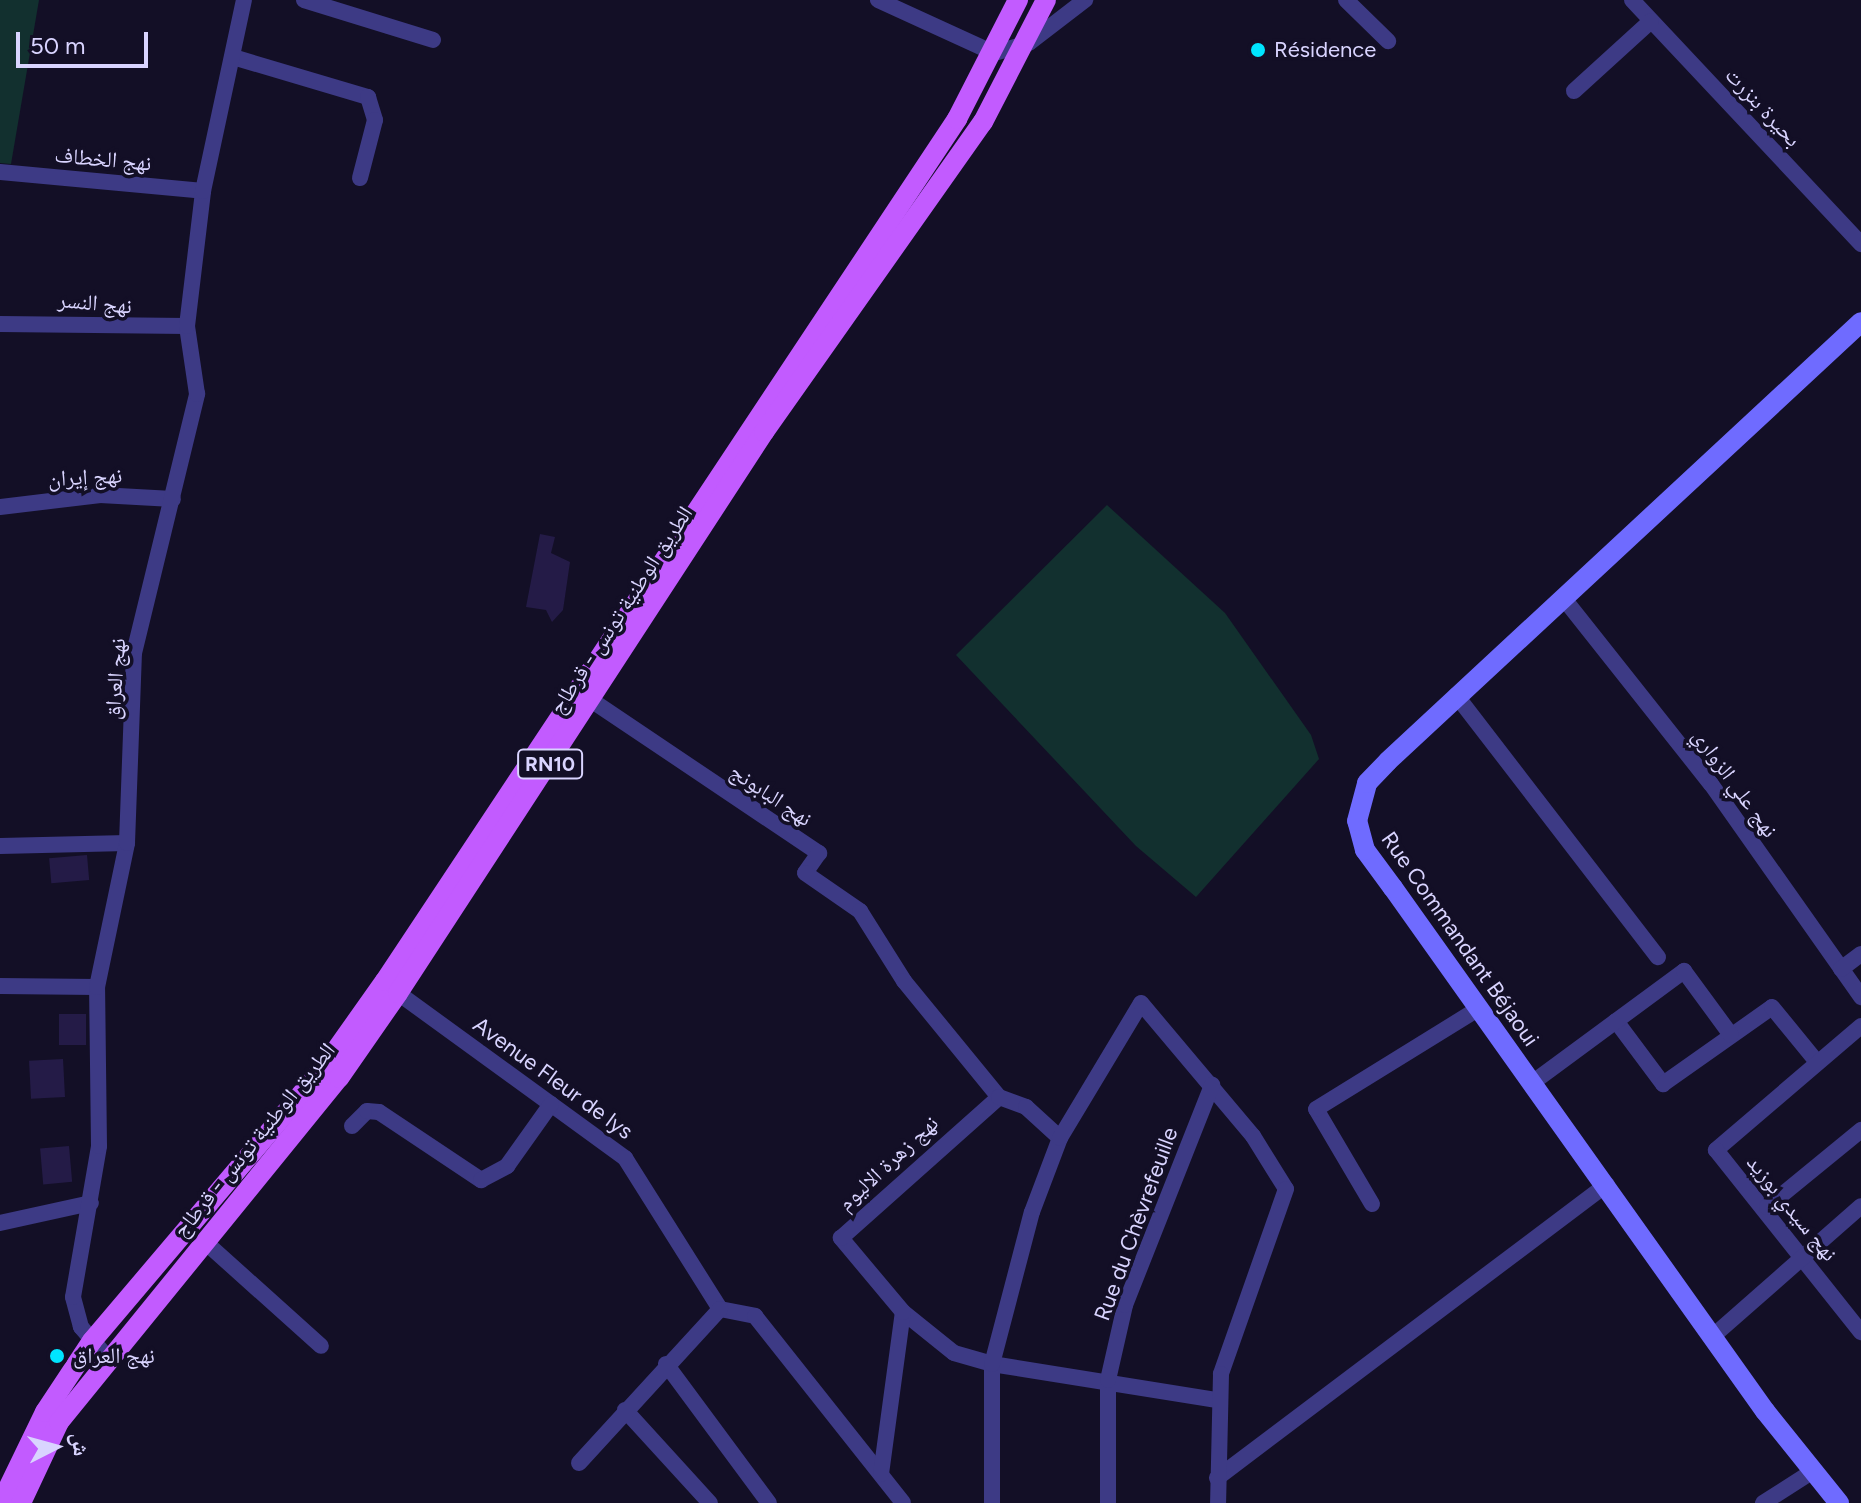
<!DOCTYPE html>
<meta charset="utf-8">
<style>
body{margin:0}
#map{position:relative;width:1861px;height:1503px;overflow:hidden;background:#130f26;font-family:Figtree,"Noto Naskh Arabic",sans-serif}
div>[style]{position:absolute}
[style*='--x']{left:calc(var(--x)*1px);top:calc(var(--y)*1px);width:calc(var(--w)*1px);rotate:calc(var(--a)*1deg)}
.green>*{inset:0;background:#12302f}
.building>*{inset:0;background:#241b47;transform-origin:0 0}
.street>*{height:16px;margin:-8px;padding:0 8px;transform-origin:8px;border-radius:8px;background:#3d3a85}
.secondary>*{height:20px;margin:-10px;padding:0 10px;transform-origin:10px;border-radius:10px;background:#6f6bff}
.primary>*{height:20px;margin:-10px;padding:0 10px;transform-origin:10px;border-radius:10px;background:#c25bff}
.dots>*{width:22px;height:22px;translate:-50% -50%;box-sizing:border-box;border:4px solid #130f26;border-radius:50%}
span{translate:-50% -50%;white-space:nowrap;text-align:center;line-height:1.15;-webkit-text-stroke:7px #130f26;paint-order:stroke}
.shield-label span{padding:2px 6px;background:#130f26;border:2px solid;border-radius:6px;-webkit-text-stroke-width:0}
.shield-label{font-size:20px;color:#d9d4ff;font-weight:700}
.poi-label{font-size:22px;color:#d9d4ff}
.left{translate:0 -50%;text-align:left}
.street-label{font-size:22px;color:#d9d4ff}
.north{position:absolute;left:16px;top:1407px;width:80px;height:80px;-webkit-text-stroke:6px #130f26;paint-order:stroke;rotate:84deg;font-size:22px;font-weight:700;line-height:32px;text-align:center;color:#d9d4ff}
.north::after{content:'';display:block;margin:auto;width:28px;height:36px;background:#d9d4ff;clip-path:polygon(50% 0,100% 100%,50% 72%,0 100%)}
.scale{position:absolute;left:16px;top:32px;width:132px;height:36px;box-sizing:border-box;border:4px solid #d9d4ff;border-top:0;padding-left:10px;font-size:24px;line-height:28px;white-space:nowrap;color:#d9d4ff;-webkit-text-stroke:6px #130f26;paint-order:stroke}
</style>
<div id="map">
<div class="green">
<div style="clip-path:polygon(0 0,39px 0,11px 164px,0 163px)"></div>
<div style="clip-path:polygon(1107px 505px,1225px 613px,1311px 735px,1319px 759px,1196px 897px,1136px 846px,956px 655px)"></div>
</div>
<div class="building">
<div style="clip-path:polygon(540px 534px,555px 537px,551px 553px,570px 562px,563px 610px,552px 622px,546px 610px,526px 607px)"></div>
<div style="left:87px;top:855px;width:25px;height:38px;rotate:85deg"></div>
<div style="left:59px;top:1014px;width:27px;height:31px"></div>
<div style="left:63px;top:1059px;width:38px;height:34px;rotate:87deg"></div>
<div style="left:69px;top:1146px;width:36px;height:29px;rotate:85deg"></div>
</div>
<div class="street">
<div style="--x:304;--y:0;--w:135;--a:17.2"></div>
<div style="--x:878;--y:0;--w:128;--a:24.6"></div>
<div style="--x:994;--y:53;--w:36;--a:-16"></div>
<div style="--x:1029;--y:43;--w:71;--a:-37.5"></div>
<div style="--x:1346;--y:0;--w:59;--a:44.3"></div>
<div style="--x:1632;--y:0;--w:335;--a:46.8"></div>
<div style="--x:233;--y:57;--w:141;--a:16.5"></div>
<div style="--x:368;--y:97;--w:24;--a:73"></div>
<div style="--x:375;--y:120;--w:60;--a:104.5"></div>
<div style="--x:1574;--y:91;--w:104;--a:-42.3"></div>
<div style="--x:0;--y:172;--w:204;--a:5.3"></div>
<div style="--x:0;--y:324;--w:187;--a:0.6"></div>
<div style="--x:0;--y:507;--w:101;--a:-6.8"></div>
<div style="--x:100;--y:495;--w:73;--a:3.1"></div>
<div style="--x:1565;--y:600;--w:235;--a:51.6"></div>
<div style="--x:1711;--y:784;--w:261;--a:54.8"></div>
<div style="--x:1456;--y:695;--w:331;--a:52.4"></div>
<div style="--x:591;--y:700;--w:275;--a:33.9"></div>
<div style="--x:819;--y:853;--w:24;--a:125"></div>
<div style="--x:805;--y:873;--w:67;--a:34.6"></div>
<div style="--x:860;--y:911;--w:83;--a:57.8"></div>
<div style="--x:904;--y:981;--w:150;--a:50.7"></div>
<div style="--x:0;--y:846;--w:127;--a:-1.4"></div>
<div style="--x:1841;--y:969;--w:25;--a:-37"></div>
<div style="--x:0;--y:986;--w:97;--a:0.6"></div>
<div style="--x:398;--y:993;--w:281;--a:36"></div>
<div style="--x:625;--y:1158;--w:178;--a:57.8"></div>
<div style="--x:720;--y:1309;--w:36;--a:11"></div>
<div style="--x:755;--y:1316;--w:238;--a:51.6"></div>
<div style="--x:1616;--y:1021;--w:79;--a:53.3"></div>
<div style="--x:1663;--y:1084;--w:133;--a:-35.2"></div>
<div style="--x:1772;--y:1007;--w:71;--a:50.7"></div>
<div style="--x:1861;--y:1026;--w:191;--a:139.5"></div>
<div style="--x:1716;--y:1150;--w:233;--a:51.5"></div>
<div style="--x:1532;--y:1083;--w:189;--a:-36.4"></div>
<div style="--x:1684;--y:971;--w:79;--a:53.7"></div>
<div style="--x:352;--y:1126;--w:21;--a:-45"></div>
<div style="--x:367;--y:1111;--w:12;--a:5"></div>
<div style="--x:379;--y:1112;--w:123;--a:33.7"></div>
<div style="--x:481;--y:1180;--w:30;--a:-28"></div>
<div style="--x:507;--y:1166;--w:76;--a:-54.6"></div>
<div style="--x:1372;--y:1204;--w:110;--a:-120.5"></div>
<div style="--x:1316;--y:1109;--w:190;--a:-31.7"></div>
<div style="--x:1767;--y:1207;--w:122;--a:-39.3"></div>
<div style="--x:0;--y:1223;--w:93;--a:-12.4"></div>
<div style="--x:204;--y:1241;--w:157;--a:41.9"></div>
<div style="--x:903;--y:1312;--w:65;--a:38.8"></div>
<div style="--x:954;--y:1353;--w:40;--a:16"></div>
<div style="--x:992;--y:1364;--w:228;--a:9.1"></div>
<div style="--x:1712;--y:1337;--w:198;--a:-41.3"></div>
<div style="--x:107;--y:1357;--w:40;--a:-131"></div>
<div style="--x:81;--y:1327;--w:31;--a:-105"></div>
<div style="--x:73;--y:1297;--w:153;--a:-80.2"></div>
<div style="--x:99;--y:1146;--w:159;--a:-90.7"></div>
<div style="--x:97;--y:987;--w:147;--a:-78.2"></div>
<div style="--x:127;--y:843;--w:190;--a:-87.9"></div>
<div style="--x:134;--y:653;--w:267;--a:-76.3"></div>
<div style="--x:197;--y:394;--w:69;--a:-98.4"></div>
<div style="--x:187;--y:326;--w:136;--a:-83.2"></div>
<div style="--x:203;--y:191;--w:195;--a:-77.9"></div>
<div style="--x:666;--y:1364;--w:173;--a:53.5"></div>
<div style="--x:625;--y:1410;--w:126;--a:47.6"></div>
<div style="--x:579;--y:1463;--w:209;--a:-47.5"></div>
<div style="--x:881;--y:1474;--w:163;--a:-82.3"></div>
<div style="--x:903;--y:1312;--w:97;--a:-130"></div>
<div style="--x:841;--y:1238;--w:212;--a:-41.7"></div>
<div style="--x:999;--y:1097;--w:29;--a:20"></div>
<div style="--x:1026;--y:1107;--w:46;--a:42.4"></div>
<div style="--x:1217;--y:1478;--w:488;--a:-37"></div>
<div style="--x:992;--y:1503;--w:139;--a:-90"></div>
<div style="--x:992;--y:1364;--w:157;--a:-75.3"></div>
<div style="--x:1032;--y:1212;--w:79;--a:-69.3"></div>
<div style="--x:1060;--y:1138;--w:157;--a:-59"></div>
<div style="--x:1141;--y:1003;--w:174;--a:49.9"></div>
<div style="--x:1253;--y:1136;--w:62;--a:58.1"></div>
<div style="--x:1286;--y:1189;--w:196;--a:109.4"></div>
<div style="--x:1221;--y:1374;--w:129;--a:91.3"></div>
<div style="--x:1108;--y:1503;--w:123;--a:-90"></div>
<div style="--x:1108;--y:1380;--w:77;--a:-77.2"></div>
<div style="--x:1125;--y:1305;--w:237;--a:-68.4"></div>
<div style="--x:1763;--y:1503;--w:59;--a:-32.6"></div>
</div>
<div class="secondary">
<div style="--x:1839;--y:1503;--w:118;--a:-128.8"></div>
<div style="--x:1765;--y:1411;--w:642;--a:-125.42"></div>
<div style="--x:1393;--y:888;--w:47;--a:-126.4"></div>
<div style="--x:1365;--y:850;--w:30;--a:-105"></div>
<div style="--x:1357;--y:821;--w:39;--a:-75"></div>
<div style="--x:1367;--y:783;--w:30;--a:-46"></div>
<div style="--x:1388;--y:761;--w:645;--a:-42.86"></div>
</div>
<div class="primary">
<div style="--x:1;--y:1503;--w:101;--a:-64.2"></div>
<div style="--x:45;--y:1412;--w:85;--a:-56.5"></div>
<div style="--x:92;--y:1341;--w:359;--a:-49.7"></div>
<div style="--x:324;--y:1067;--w:105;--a:-54.7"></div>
<div style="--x:385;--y:981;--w:1035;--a:-56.43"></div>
<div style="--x:957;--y:119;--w:134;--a:-62.9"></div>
<div style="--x:21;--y:1503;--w:89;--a:-64.9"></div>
<div style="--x:59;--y:1422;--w:444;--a:-50.9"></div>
<div style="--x:339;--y:1078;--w:103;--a:-55.2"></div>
<div style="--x:398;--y:993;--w:670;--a:-56.88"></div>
<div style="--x:764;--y:432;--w:380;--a:-54.8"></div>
<div style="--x:983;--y:122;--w:137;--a:-62.7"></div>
</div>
<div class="dots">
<div style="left:1258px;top:50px;background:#00e5ff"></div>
<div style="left:57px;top:1356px;background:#00e5ff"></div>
</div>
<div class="shield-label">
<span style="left:550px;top:764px">RN10</span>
</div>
<div class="poi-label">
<span class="left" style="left:1274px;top:50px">Résidence</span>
<span class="left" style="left:73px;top:1356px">نهج العراق</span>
</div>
<div class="street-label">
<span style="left:1763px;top:107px;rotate:47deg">بحيرة بنزرت</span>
<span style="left:103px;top:159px;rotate:5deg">نهج الخطاف</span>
<span style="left:95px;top:303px;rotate:5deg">نهج النسر</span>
<span style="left:85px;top:477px;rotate:-3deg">نهج إيران</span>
<span style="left:621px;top:610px;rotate:-57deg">الطريق الوطنية تونس - قرطاج</span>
<span style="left:115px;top:679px;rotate:-86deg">نهج العراق</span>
<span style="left:1735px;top:783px;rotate:54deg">نهج علي الزواري</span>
<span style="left:771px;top:795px;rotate:34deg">نهج البابونج</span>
<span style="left:1460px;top:939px;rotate:55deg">Rue Commandant Béjaoui</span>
<span style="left:553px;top:1078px;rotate:36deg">Avenue Fleur de lys</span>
<span style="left:254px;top:1140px;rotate:-51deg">الطريق الوطنية تونس - قرطاج</span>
<span style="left:888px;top:1163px;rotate:-43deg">نهج زهرة الاليوم</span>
<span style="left:1792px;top:1208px;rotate:51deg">نهج سيدي بوزيد</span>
<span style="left:1136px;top:1224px;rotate:-70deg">Rue du Chèvrefeuille</span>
</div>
<div class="north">ش</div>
<div class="scale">50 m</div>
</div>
